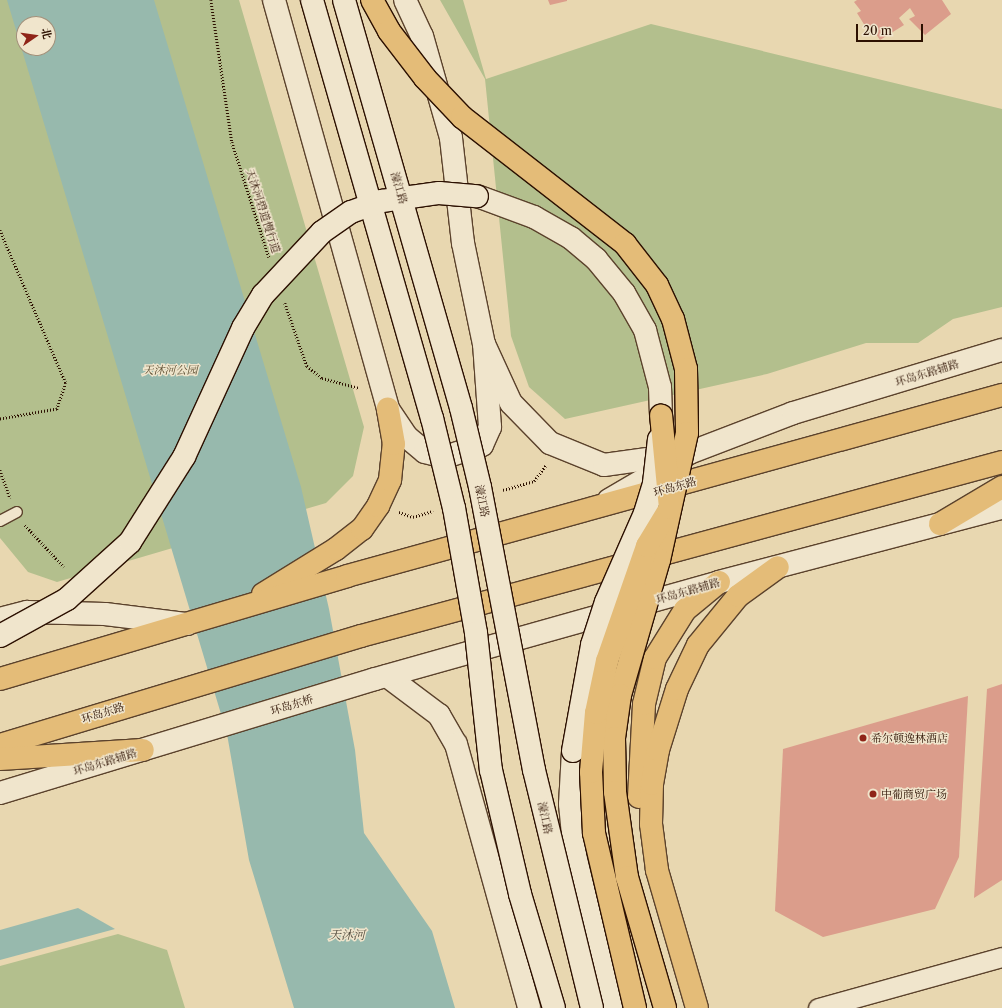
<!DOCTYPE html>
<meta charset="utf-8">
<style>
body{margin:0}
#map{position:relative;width:1002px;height:1008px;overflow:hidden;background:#e8d7b0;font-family:"Libre Caslon Text","Noto Serif SC",serif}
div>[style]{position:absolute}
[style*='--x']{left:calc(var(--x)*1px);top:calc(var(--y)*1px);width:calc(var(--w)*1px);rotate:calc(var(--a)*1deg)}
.green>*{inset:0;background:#b3bf8d}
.water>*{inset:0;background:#97b9ad}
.building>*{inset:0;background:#db9d8b}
.path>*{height:2.5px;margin-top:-1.25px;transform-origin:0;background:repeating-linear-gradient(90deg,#2c1000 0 1px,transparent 0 3px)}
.roads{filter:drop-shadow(1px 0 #5b422c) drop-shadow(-1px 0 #5b422c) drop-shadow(0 1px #5b422c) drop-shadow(0 -1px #5b422c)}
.lane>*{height:10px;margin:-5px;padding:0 5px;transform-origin:5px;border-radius:5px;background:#f0e5cc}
.street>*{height:19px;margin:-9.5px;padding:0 9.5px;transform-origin:9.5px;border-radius:9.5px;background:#f0e5cc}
.secondary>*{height:22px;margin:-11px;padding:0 11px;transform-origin:11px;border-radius:11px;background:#f0e5cc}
.primary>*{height:22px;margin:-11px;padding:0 11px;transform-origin:11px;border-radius:11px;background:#e4bc78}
.bridges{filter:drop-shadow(1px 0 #2c1000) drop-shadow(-1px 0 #2c1000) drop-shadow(0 1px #2c1000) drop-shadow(0 -1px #2c1000)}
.secondary-bridge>*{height:22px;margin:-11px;padding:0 11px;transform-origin:11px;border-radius:11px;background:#f0e5cc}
.primary-bridge>*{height:22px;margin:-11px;padding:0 11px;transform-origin:11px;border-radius:11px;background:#e4bc78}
.dots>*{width:11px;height:11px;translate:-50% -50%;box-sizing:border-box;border:2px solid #f0e5cc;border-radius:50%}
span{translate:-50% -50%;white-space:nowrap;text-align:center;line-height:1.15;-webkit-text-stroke:3px #f0e5cc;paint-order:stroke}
.street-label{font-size:11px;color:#2c1000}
.park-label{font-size:11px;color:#5b4d31;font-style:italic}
.poi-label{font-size:11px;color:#2c1000}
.left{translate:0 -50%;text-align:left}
.water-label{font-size:12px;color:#514b3d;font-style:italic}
.north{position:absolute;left:16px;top:16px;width:40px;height:40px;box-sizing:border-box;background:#f0e5cc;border:1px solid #a2907a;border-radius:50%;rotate:77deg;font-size:11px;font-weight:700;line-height:16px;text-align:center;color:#2c1000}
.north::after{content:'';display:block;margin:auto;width:14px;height:18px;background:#8f2418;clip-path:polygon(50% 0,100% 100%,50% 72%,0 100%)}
.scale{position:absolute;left:856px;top:24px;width:67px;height:18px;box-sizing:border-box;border:2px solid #2c1000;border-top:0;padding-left:5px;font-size:12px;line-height:14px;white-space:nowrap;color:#2c1000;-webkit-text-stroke:3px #f0e5cc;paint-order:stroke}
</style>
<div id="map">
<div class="green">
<div style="clip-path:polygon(evenodd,0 0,239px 0,364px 427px,353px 476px,326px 503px,57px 582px,28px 572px,0 538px,0 0,24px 24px,48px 24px,48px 48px,24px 48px,24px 24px)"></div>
<div style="clip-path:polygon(440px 0,463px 0,486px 79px,651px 24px,1002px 109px,1002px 307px,953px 319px,918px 343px,866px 343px,767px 374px,565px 419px,529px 387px,511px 336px,485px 79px)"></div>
<div style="clip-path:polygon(118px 934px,167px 950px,185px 1008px,0 1008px,0 966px)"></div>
</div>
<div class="water">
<div style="clip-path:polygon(evenodd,7px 0,154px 0,301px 487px,329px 609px,355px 750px,364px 833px,432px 931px,455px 1008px,294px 1008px,249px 860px,227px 734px,7px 0,24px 24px,48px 24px,48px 48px,24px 48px,24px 24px)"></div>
<div style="clip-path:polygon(78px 908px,115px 929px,0 960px,0 930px)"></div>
</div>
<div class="building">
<div style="clip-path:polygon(548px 0,567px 0,567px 1px,550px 5px)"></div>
<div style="clip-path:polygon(857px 0,942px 0,951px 14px,925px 35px,909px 19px,915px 16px,910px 8px,899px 18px,904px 25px,880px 40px,874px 31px,870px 34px,857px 13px,861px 11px,854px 2px)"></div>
<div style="clip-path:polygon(1002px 684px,1002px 880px,974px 898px,987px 689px)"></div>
<div style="clip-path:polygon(968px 696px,959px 857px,935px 909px,823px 937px,775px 911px,783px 749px)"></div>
</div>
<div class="path">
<div style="--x:211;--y:0;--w:144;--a:81.6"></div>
<div style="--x:232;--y:142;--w:121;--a:72.2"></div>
<div style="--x:0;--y:230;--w:167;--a:66.7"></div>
<div style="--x:66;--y:383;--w:28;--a:109"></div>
<div style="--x:57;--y:409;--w:58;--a:170"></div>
<div style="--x:285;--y:303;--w:67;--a:70.8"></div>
<div style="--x:307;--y:366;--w:19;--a:39"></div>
<div style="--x:322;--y:378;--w:38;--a:15"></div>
<div style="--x:0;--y:470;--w:30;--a:70"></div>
<div style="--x:503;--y:490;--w:32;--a:-16"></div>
<div style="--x:534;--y:481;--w:20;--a:-53"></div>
<div style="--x:399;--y:512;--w:15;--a:20"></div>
<div style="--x:413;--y:517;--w:21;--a:-17"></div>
<div style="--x:25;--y:525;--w:57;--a:47.1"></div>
</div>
<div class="roads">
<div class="lane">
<div style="--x:0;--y:521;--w:19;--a:-28"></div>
</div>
<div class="street">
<div style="--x:818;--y:1008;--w:191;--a:-15.5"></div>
</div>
<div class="secondary">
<div style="--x:274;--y:0;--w:425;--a:74.4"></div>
<div style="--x:388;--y:409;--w:34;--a:56"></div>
<div style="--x:407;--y:437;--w:23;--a:40"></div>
<div style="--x:425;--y:452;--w:21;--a:14"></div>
<div style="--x:445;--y:457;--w:39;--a:-18"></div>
<div style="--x:482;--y:445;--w:20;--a:-66"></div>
<div style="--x:490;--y:427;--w:83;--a:-94.1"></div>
<div style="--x:405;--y:0;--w:40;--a:65"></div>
<div style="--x:422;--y:36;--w:106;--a:74.1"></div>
<div style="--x:451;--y:138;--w:106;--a:83.5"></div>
<div style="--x:463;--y:243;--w:103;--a:78.3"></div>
<div style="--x:484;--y:344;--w:65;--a:65.4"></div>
<div style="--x:511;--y:403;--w:56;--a:45.7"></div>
<div style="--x:550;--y:443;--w:58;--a:22.2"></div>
<div style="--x:604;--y:465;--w:73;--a:-7.9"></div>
<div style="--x:477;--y:196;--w:61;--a:20.2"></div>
<div style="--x:534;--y:217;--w:43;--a:29.6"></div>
<div style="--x:571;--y:238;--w:33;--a:40"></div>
<div style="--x:596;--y:259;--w:44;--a:50.5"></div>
<div style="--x:624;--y:293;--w:43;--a:60.4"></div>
<div style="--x:645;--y:330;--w:59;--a:75.3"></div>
<div style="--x:660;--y:387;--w:28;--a:88"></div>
<div style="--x:609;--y:500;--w:93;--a:-30.4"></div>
<div style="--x:689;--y:453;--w:111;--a:-21"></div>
<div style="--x:793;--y:413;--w:218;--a:-16.8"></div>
<div style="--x:0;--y:619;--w:28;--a:-15"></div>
<div style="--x:27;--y:612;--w:78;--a:1.5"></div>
<div style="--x:105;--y:614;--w:83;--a:7"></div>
<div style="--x:387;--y:676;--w:65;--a:36.9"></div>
<div style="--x:439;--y:715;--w:34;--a:60"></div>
<div style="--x:456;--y:744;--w:274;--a:74.5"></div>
<div style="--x:573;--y:751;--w:53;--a:93.2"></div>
<div style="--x:570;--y:804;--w:51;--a:84.4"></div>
<div style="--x:575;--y:855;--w:157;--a:76.4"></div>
<div style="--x:0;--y:793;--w:392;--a:-16.9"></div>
<div style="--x:375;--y:679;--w:357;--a:-15.7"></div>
<div style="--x:719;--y:582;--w:293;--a:-14.7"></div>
</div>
<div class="primary">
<div style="--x:940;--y:524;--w:72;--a:-30.8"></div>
<div style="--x:263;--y:594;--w:86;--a:-31.7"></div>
<div style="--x:336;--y:549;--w:33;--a:-38"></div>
<div style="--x:362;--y:529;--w:28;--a:-55"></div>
<div style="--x:378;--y:506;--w:29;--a:-65"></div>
<div style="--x:390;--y:480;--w:36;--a:-84"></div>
<div style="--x:394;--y:444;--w:36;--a:-100"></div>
<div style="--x:0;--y:679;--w:362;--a:-16.5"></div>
<div style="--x:347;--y:576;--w:680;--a:-15.45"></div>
<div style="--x:0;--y:745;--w:377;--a:-16.8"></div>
<div style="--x:361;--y:636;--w:664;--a:-15.19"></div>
<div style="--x:0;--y:759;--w:143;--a:-3.6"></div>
<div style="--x:639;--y:797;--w:93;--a:-86.9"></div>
<div style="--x:644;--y:704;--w:47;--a:-76.6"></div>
<div style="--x:655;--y:658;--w:57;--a:-58"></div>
<div style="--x:685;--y:610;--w:44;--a:-39.5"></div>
<div style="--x:697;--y:1008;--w:144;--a:-106.2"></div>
<div style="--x:657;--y:870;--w:46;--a:-97.4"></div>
<div style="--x:651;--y:824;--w:40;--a:-88.6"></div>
<div style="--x:652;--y:784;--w:35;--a:-80"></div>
<div style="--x:658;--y:750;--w:64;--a:-72.7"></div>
<div style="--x:677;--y:689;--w:49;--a:-64.5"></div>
<div style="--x:698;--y:645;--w:63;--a:-50.8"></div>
<div style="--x:738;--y:596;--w:49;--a:-35.9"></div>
</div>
</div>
<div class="bridges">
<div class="secondary-bridge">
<div style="--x:312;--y:0;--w:435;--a:74"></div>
<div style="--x:432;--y:418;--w:93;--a:76.3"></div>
<div style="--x:454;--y:508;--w:127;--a:80"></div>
<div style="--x:476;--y:633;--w:138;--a:83.8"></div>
<div style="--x:491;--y:770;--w:127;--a:76.8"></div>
<div style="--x:520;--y:894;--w:119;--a:73.4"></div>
<div style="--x:344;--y:0;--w:424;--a:74"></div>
<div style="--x:461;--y:408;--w:81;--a:76.5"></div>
<div style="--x:480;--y:487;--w:288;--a:79.2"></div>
<div style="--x:534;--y:770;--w:245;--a:76.3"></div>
<div style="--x:0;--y:636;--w:77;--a:-28.9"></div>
<div style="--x:67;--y:599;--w:85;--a:-42.1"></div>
<div style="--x:130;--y:542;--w:101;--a:-57.6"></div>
<div style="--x:184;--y:457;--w:142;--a:-65.4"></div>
<div style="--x:243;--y:328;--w:39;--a:-59"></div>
<div style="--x:263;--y:295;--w:86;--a:-46.9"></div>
<div style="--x:322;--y:232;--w:35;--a:-35"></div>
<div style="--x:351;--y:212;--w:33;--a:-20"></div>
<div style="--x:382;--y:201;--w:58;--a:-8"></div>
<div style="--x:439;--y:193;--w:38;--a:5"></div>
<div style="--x:573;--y:751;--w:108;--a:-79.8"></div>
<div style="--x:592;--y:645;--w:45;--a:-72"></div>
<div style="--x:606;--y:602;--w:97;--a:-66.3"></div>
<div style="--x:645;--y:513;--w:31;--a:-73"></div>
<div style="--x:654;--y:483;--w:44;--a:-83.5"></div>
</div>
<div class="primary-bridge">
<div style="--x:372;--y:0;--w:35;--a:61"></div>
<div style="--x:389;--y:31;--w:59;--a:52.5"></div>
<div style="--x:425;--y:78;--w:54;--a:46.5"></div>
<div style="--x:462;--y:117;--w:207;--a:37.9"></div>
<div style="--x:625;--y:244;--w:52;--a:52"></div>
<div style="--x:657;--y:285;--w:38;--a:65"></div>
<div style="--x:673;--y:319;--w:52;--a:75.4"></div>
<div style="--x:686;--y:369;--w:64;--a:89.1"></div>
<div style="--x:687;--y:433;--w:130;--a:102.4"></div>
<div style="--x:659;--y:560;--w:141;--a:106.1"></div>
<div style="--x:620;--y:695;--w:43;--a:97.9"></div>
<div style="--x:614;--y:738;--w:54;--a:88.9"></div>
<div style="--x:615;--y:792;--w:86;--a:82"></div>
<div style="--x:627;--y:877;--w:136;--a:73.8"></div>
<div style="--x:635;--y:1008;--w:180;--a:-103.2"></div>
<div style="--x:594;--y:833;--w:61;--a:-92.8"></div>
<div style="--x:591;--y:772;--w:59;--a:-85.2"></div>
<div style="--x:596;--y:713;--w:53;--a:-78.1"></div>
<div style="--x:607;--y:661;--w:122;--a:-70.8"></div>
<div style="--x:647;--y:546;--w:44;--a:-58.8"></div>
<div style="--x:670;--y:508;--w:93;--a:-95.5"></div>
</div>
</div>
<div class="dots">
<div style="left:863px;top:738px;background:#8f2418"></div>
<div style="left:873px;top:794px;background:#8f2418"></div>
</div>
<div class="street-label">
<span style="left:399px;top:188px;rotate:74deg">濠江路</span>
<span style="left:263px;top:211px;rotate:72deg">天沐河碧道慢行道</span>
<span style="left:927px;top:373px;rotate:-17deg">环岛东路辅路</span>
<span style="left:675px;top:487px;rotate:-16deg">环岛东路</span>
<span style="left:482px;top:501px;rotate:79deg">濠江路</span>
<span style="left:688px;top:591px;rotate:-16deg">环岛东路辅路</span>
<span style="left:292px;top:705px;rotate:-17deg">环岛东桥</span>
<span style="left:103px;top:713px;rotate:-17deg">环岛东路</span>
<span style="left:105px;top:762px;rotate:-17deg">环岛东路辅路</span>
<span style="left:545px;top:818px;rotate:78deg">濠江路</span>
</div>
<div class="park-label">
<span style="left:170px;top:370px">天沐河公园</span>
</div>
<div class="poi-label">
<span class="left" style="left:871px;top:738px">希尔顿逸林酒店</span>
<span class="left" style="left:881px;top:794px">中葡商贸广场</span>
</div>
<div class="water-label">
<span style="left:347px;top:935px">天沐河</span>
</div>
<div class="north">北</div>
<div class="scale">20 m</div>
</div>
